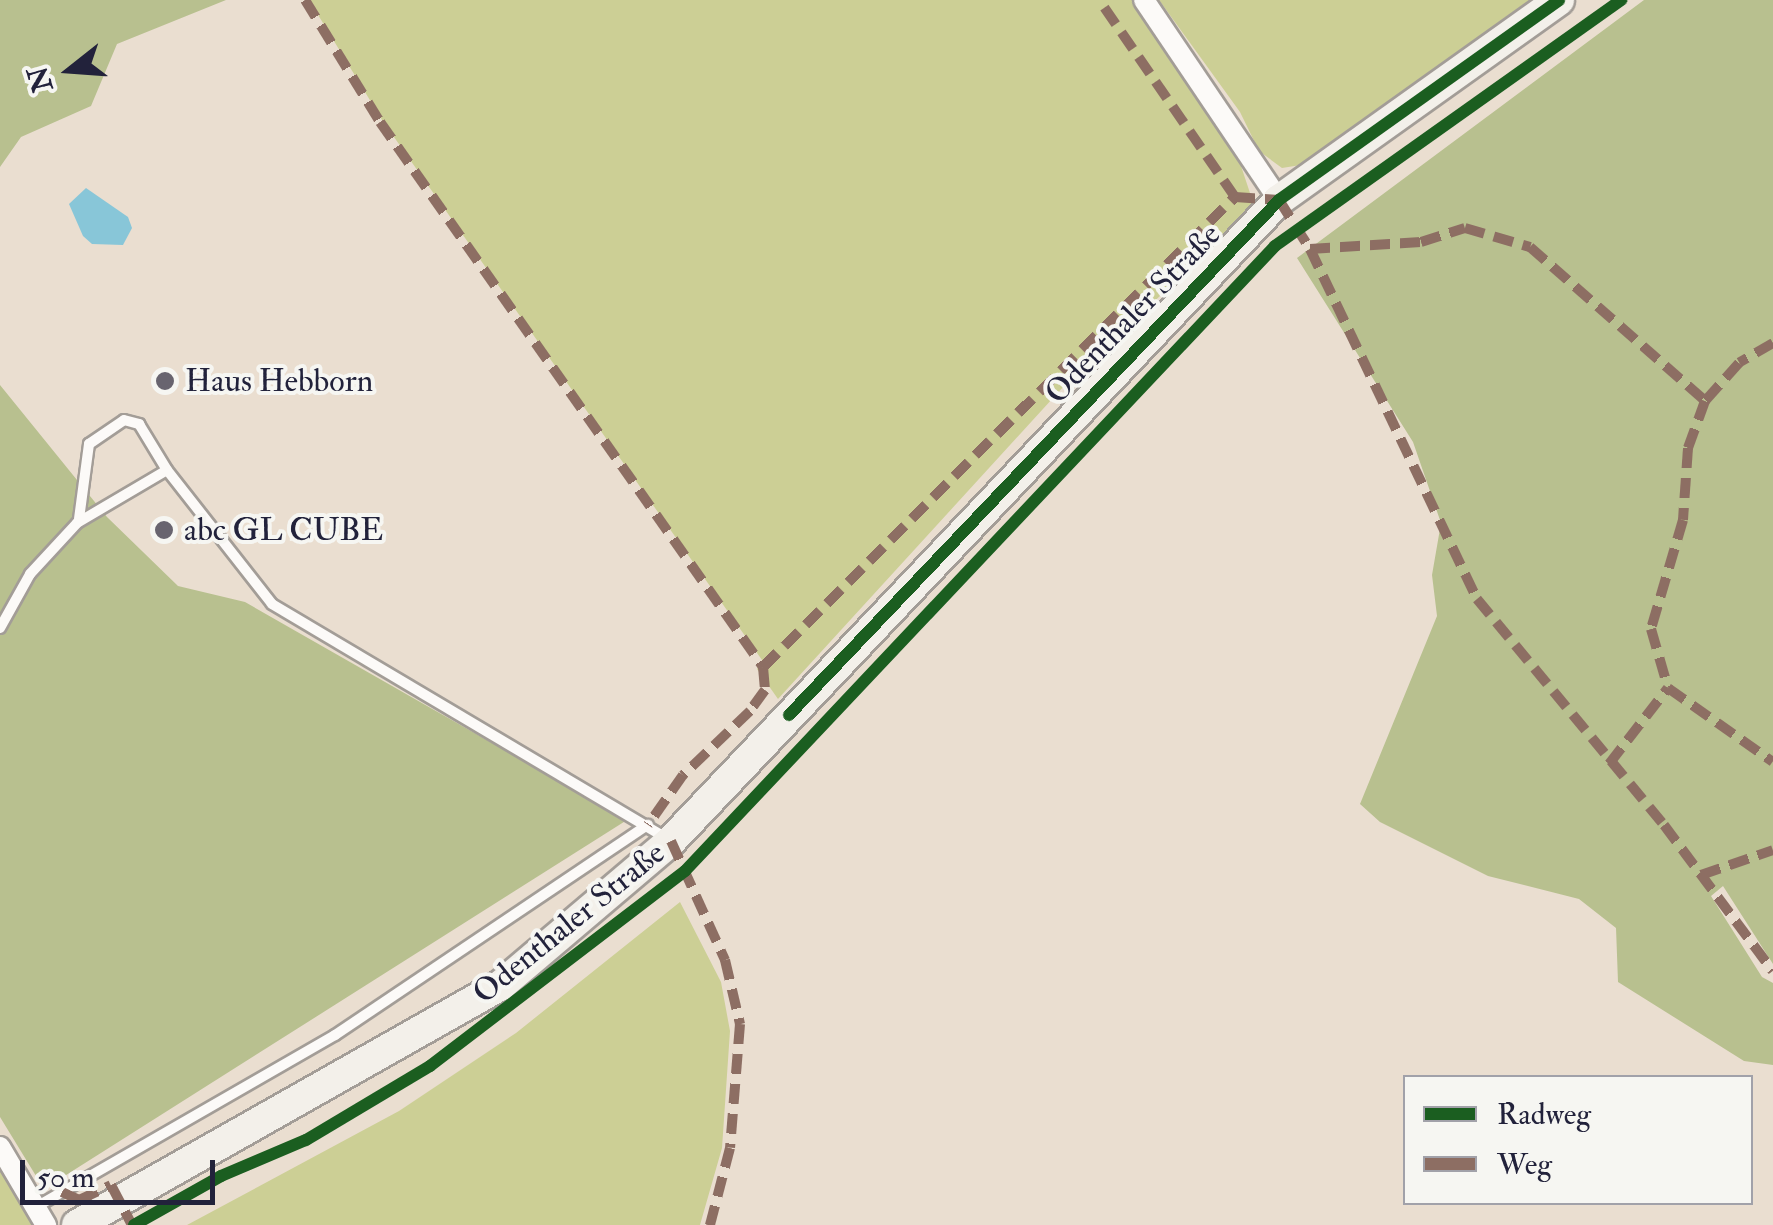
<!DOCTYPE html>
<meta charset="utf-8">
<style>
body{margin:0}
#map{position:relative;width:1773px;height:1225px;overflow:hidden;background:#eaded0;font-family:"IM FELL Double Pica",serif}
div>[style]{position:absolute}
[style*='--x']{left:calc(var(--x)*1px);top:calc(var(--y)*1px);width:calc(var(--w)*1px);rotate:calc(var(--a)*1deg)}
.green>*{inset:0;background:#cccf95}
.forest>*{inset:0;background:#b8c08f}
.water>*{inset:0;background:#88c6d8}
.roads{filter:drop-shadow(2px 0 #a39d97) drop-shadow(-2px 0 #a39d97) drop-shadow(0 2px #a39d97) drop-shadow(0 -2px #a39d97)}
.lane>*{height:10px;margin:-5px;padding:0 5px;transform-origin:5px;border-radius:5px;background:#fcfaf8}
.street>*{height:20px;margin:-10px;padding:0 10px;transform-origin:10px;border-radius:10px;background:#fcfaf8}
.secondary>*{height:30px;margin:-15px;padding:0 15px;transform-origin:15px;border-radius:15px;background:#f3f0ea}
.quiet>*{height:10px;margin-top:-5px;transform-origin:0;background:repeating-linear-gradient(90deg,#8d6e63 0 20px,transparent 0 30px)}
.cycleway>*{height:12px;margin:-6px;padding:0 6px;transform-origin:6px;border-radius:6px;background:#1b5e20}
.dots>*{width:28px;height:28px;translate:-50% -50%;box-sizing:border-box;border:5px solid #f6f6f2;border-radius:50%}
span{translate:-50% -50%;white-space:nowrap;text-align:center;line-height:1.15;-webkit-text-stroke:8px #f6f6f2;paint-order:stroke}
.street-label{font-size:32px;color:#22223b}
.poi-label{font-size:32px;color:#22223b}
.left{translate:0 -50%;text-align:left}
.legend{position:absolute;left:1403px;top:1075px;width:350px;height:130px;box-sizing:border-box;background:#f6f6f2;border:2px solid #a1a1a9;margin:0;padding:12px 18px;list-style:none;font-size:30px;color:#22223b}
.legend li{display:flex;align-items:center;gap:20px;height:50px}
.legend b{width:50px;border:2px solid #a1a1a9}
.north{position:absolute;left:20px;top:20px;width:100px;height:100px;-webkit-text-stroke:8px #f6f6f2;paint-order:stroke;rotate:253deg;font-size:28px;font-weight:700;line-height:40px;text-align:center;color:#22223b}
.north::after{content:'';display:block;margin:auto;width:35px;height:45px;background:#22223b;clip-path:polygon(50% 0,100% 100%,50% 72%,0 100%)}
.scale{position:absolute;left:20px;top:1160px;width:195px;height:45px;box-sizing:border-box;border:5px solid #22223b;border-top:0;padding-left:12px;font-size:30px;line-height:35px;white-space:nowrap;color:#22223b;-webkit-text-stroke:8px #f6f6f2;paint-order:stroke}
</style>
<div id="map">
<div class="green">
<div style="clip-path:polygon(309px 0,1132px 0,1237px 154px,1253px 202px,1246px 217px,1074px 375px,778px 699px,757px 669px,762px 660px,382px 120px)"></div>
<div style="clip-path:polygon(1159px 0,1545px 0,1307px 164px,1282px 168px,1259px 151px,1240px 112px)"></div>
<div style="clip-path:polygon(680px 902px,721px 982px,730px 1031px,722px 1148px,700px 1225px,187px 1225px,399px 1111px,516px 1033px)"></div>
<div style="clip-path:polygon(0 1155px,40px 1225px,0 1225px)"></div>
</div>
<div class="forest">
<div style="clip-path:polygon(0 0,226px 0,117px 44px,91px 106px,21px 137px,0 167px)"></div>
<div style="clip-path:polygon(1644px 0,1773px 0,1773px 964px,1723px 886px,1711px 896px,1762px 977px,1773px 983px,1773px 1065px,1744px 1061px,1618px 982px,1616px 928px,1579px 899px,1488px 876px,1380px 822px,1360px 804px,1437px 616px,1432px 575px,1441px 523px,1413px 442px,1297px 258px)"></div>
<div style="clip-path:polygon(0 385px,107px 517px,178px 586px,245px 602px,627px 820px,44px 1189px,0 1117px)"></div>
</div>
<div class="water">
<div style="clip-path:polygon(86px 188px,128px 217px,132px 228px,123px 245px,92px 244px,83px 236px,69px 204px)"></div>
</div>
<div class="roads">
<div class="lane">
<div style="--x:79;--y:519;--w:76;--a:-82.4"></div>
<div style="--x:89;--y:444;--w:42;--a:-34.4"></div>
<div style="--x:124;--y:420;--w:16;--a:15"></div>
<div style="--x:139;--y:424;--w:54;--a:58.7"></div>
<div style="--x:0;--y:628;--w:62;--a:-60.9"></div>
<div style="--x:30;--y:574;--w:69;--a:-47.3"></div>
<div style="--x:77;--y:523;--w:104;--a:-30.5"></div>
<div style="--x:167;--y:470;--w:170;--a:51.9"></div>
<div style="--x:272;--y:604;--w:458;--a:30.7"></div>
<div style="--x:36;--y:1207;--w:345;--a:-29.9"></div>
<div style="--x:335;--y:1035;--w:377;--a:-33.9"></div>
</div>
<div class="street">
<div style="--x:1144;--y:0;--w:241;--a:56"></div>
<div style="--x:0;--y:1147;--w:91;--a:59.5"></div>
</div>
<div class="secondary">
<div style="--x:77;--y:1225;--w:486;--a:-29.5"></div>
<div style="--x:500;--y:986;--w:224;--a:-40.3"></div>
<div style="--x:671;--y:841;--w:883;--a:-46.51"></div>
<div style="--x:1279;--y:200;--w:344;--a:-35.5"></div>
</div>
</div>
<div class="quiet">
<div style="--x:305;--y:0;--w:143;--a:58.4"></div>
<div style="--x:380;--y:122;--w:666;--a:54.9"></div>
<div style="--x:763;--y:667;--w:23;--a:85"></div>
<div style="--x:765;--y:690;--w:26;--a:126"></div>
<div style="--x:750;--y:711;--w:93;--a:136.3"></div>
<div style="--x:683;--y:775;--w:61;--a:125"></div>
<div style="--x:1235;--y:197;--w:44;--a:3.9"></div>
<div style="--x:1279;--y:200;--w:58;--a:57.7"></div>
<div style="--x:1310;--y:249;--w:388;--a:64.5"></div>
<div style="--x:1477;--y:599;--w:293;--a:50.4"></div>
<div style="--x:1664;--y:825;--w:182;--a:53.3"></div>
<div style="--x:1310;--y:249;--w:111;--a:-3.6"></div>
<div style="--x:1421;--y:242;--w:46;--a:-17.7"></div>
<div style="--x:1465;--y:228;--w:68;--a:16.3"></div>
<div style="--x:1530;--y:247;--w:233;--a:41.3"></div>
<div style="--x:1773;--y:343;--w:39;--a:150"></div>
<div style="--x:1739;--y:363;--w:51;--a:131.8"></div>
<div style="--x:1705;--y:401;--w:50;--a:109.9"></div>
<div style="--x:1688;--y:448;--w:72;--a:94"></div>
<div style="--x:1683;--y:520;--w:114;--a:106.4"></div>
<div style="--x:1651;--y:629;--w:61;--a:73.9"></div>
<div style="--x:1668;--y:688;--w:128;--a:35.2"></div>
<div style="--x:763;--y:667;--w:666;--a:-44.88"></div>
<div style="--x:1235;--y:197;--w:239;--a:-124.6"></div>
<div style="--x:1609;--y:764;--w:96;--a:-52.2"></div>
<div style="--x:671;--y:841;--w:131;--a:65.6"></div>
<div style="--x:725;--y:960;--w:66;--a:76.8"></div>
<div style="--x:740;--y:1024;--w:124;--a:94.6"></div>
<div style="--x:730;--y:1148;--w:80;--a:104.6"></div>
<div style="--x:1701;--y:875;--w:76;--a:-19.1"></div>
<div style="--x:62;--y:1192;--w:19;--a:25"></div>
<div style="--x:79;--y:1200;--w:35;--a:-25"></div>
<div style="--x:111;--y:1185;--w:45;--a:62.3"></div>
</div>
<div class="cycleway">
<div style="--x:789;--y:715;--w:711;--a:-46.42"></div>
<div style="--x:1279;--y:200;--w:344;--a:-35.5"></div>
<div style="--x:134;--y:1225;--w:100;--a:-29.4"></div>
<div style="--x:221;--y:1176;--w:92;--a:-23"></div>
<div style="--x:306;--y:1140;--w:144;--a:-30.8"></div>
<div style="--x:430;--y:1066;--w:321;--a:-37.4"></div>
<div style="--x:685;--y:871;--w:859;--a:-46.65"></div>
<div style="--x:1275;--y:246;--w:425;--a:-35.4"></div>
</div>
<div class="dots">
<div style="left:165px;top:381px;background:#68646f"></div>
<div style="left:164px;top:530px;background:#68646f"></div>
</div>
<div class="street-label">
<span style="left:1133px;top:314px;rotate:-46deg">Odenthaler Straße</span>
<span style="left:569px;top:923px;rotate:-39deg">Odenthaler Straße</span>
</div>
<div class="poi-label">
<span class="left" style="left:185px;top:381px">Haus Hebborn</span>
<span class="left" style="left:184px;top:530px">abc GL CUBE</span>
</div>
<ul class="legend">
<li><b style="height:12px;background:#1b5e20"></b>Radweg</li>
<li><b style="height:12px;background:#8d6e63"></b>Weg</li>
</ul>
<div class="north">N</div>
<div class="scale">50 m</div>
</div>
